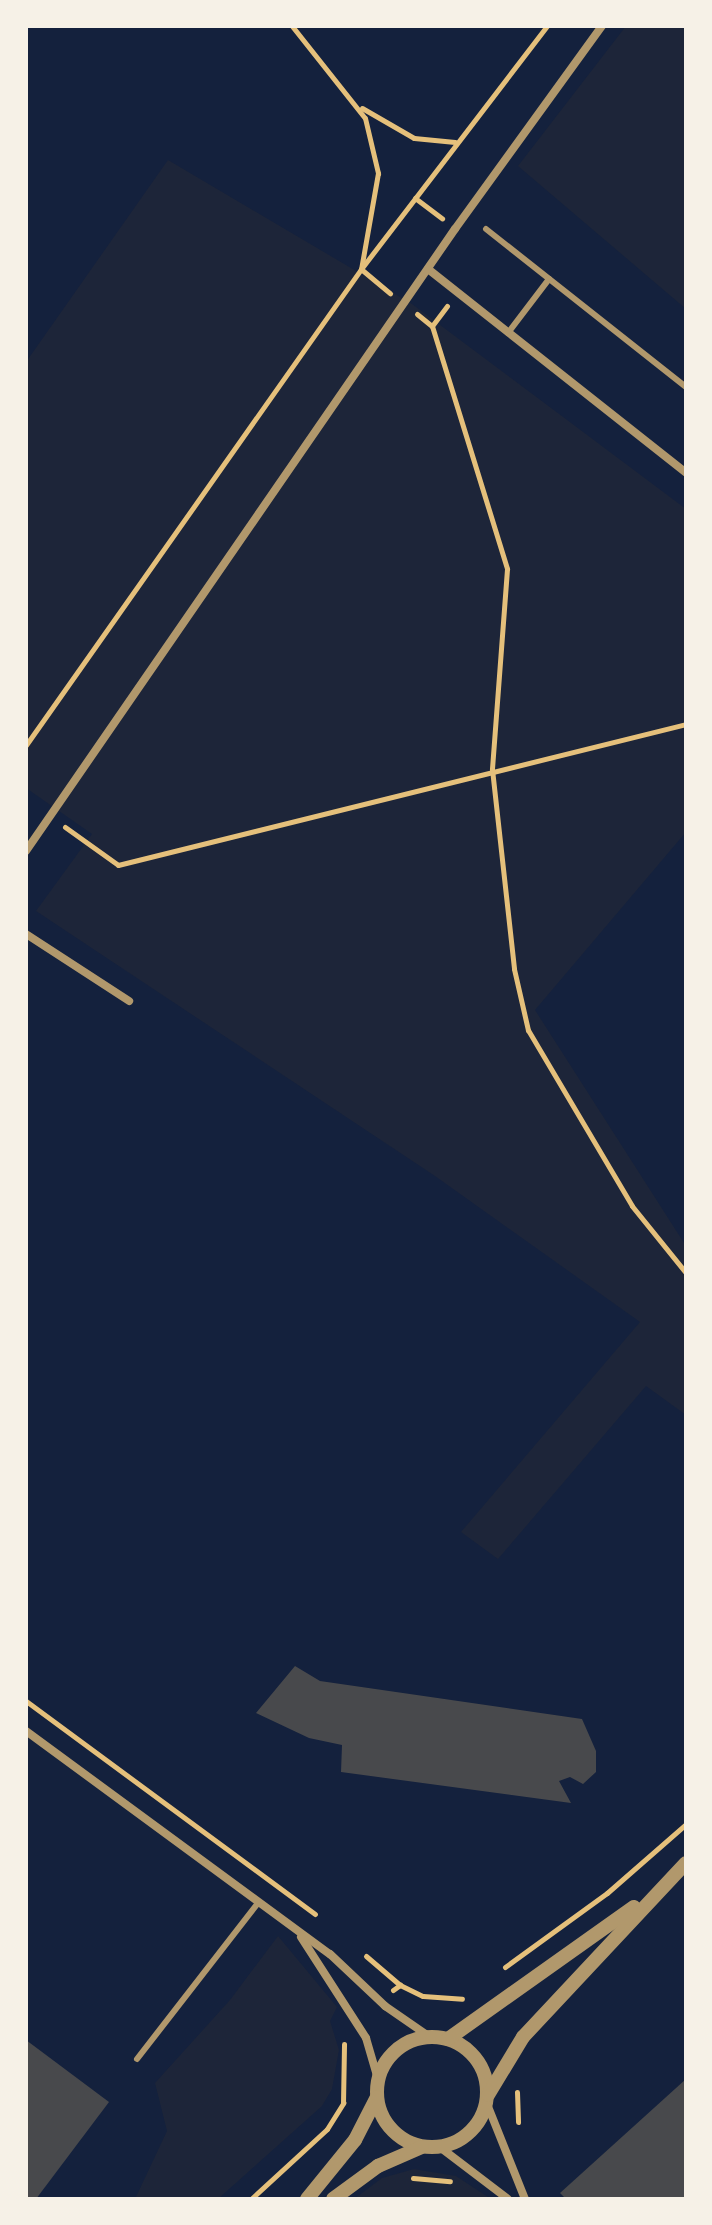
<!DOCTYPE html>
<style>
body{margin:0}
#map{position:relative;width:712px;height:2225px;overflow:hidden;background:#14213d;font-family:"Sofia Sans Condensed",sans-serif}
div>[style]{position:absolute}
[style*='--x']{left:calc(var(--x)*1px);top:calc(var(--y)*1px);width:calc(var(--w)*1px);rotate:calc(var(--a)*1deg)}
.green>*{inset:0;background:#1d2539}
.building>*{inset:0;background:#48494c}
.path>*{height:5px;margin:-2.5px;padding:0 2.5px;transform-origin:2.5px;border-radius:2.5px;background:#e5c07b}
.service>*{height:6px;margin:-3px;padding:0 3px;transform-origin:3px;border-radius:3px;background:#b1986c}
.minor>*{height:8px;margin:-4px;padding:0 4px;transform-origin:4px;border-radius:4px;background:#b1986c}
.tertiary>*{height:14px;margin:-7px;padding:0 7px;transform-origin:7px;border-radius:7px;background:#b1986c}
.tertiary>.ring{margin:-7px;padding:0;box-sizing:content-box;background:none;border:14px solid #b1986c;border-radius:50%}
span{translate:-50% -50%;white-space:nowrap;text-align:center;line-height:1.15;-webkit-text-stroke:7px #f6f1e7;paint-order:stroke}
.frame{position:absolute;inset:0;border:28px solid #f6f1e7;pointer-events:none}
</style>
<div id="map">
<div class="green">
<div style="clip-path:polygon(626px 26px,686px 26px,686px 309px,518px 166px)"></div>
<div style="clip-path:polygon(168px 160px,412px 304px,686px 509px,686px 832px,535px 1010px,686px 1246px,686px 1415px,646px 1386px,498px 1559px,461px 1532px,640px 1322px,435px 1176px,36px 911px,92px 834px,26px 788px,26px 362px)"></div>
<div style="clip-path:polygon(278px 1936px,337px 2007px,330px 2021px,339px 2050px,332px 2089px,322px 2106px,218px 2199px,135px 2199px,167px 2131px,155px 2083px,230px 2000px)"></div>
<div style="clip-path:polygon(414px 2169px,456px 2176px,491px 2199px,354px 2199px,382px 2178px)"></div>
</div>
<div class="building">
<div style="clip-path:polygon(295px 1666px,320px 1681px,582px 1719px,596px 1751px,596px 1772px,583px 1784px,570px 1777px,559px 1781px,571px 1803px,341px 1772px,342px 1745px,309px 1738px,256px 1713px)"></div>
<div style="clip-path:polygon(26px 2040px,109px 2102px,36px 2199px,26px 2199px)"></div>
<div style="clip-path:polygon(686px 2079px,686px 2199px,566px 2199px,560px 2193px)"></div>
</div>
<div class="path">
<div style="--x:292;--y:26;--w:117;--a:51.6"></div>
<div style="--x:365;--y:118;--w:57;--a:76.7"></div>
<div style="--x:378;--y:173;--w:97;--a:100"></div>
<div style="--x:361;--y:269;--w:38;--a:40"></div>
<div style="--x:362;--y:108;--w:60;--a:30"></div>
<div style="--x:414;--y:138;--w:41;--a:5.6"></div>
<div style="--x:415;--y:198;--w:34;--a:37"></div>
<div style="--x:447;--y:306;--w:25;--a:127"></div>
<div style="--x:432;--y:326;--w:254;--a:72.8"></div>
<div style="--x:507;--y:569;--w:201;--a:94.3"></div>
<div style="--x:492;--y:769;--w:201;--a:83.7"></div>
<div style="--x:514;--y:969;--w:63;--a:77.1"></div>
<div style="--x:528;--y:1030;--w:204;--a:59.4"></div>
<div style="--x:632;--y:1206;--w:86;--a:51.1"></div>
<div style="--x:417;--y:314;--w:19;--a:39"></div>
<div style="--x:26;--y:745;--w:582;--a:-54.86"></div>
<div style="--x:361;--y:269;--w:306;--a:-52.6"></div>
<div style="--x:65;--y:827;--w:65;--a:35.6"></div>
<div style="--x:118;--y:865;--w:585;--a:-13.94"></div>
<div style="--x:26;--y:1701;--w:359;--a:36.4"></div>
<div style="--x:366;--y:1956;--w:45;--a:40.5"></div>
<div style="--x:505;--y:1967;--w:126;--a:-36"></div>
<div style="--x:607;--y:1893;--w:105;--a:-41.1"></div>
<div style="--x:393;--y:1990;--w:9;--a:-36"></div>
<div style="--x:400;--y:1985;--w:25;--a:26"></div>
<div style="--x:423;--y:1996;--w:39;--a:4"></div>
<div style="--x:517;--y:2092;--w:30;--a:88"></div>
<div style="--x:413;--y:2178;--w:37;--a:5"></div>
<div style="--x:251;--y:2199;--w:103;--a:-42.6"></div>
<div style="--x:327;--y:2129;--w:31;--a:-58"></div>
<div style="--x:343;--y:2103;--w:59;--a:-89"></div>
</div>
<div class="service">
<div style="--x:486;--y:229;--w:255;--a:38.3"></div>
<div style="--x:508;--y:333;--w:68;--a:-52.8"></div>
<div style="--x:137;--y:2059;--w:197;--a:-52.2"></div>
</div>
<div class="minor">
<div style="--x:428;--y:269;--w:329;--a:38.3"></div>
<div style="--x:26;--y:851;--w:756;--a:-55.41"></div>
<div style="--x:455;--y:229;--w:251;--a:-54.1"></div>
<div style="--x:26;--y:934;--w:123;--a:33"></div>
<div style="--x:26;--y:1731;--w:377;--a:36.3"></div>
<div style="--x:330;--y:1954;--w:76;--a:43.4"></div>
<div style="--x:385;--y:2006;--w:55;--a:34.6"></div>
<div style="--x:301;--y:1937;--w:120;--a:57.2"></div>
<div style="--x:366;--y:2038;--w:43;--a:73.7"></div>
<div style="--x:487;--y:2104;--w:102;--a:68.2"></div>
<div style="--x:441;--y:2148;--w:84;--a:37.3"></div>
</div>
<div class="tertiary">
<div class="ring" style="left:377px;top:2037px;width:96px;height:96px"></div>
<div style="--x:448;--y:2039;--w:228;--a:-35.4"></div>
<div style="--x:488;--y:2095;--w:68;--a:-58.9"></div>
<div style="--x:523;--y:2037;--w:238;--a:-46.9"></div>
<div style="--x:307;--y:2199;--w:76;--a:-50.9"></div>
<div style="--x:355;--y:2140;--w:48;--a:-62.9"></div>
<div style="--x:333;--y:2199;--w:56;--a:-36.3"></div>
<div style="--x:378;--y:2166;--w:48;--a:-23.4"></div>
</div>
<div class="frame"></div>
</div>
